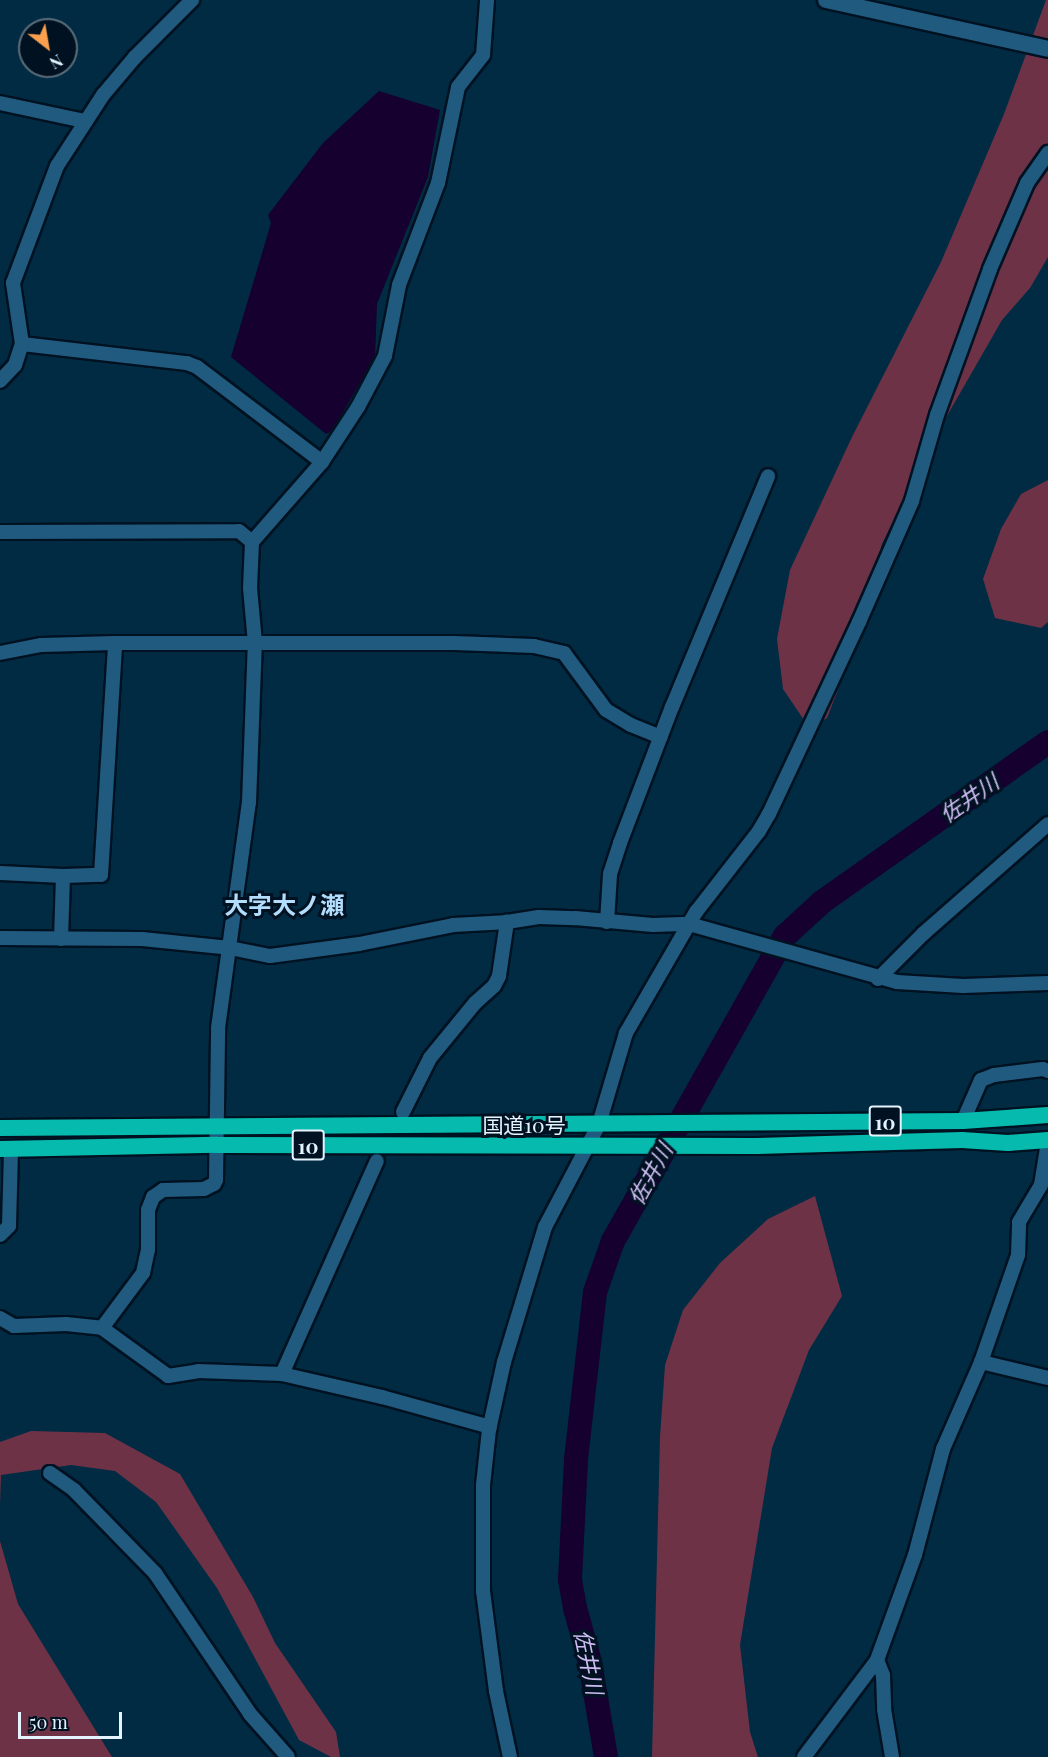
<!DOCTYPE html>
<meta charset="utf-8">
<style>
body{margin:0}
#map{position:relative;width:1048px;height:1757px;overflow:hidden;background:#002b43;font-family:"Playfair Display","Noto Sans JP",serif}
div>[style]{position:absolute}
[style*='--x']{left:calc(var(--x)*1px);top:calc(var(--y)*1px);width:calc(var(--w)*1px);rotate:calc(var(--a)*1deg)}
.green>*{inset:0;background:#6e3247}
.water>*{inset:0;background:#160030}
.river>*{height:24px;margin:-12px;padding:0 12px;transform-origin:12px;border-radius:12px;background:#160030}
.roads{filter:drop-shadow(2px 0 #001221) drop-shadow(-2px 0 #001221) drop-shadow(0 2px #001221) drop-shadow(0 -2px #001221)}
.minor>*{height:14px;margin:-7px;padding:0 7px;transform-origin:7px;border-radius:7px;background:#205a7f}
.tertiary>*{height:16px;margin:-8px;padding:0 8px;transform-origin:8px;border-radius:8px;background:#205a7f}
.trunk>*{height:16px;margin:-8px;padding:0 8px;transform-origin:8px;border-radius:8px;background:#06bbae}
span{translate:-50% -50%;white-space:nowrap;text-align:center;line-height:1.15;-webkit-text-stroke:6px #001221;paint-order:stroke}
.shield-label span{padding:2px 4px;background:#001221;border:2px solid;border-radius:4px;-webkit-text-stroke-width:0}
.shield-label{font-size:20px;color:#e5f3fe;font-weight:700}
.street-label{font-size:21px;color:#e5f3fe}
.water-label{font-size:22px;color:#cebcf2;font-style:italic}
.quarter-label{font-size:24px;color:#b2ddfd;font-weight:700}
.north{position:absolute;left:18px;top:18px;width:60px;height:60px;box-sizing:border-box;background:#001221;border:2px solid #5c6c79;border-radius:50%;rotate:149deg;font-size:16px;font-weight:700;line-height:24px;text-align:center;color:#e5f3fe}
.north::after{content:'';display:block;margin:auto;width:21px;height:27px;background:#fa9f4e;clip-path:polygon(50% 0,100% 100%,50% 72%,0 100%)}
.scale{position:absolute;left:18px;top:1712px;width:104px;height:27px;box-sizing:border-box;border:3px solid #e5f3fe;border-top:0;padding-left:8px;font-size:18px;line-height:21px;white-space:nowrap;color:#e5f3fe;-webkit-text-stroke:4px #001221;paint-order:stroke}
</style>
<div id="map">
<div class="green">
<div style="clip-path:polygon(1046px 0,1048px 0,1048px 257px,1030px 288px,1002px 320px,936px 435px,882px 544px,844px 674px,827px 718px,815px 725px,804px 720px,783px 689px,777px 639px,790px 570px,852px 437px,941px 262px,1004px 114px)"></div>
<div style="clip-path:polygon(1048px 480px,1048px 622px,1041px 628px,995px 618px,983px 579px,1001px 529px,1021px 494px)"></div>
<div style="clip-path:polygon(815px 1196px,842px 1296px,809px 1350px,772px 1448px,740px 1645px,750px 1732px,758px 1757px,652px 1757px,660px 1437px,665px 1365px,683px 1310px,720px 1263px,768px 1219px)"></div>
<div style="clip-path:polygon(31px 1431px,105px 1433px,180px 1474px,253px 1597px,275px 1643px,336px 1732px,340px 1757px,331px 1757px,299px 1740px,217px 1588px,156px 1502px,115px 1471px,71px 1465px,1px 1475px,0 1505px,0 1442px)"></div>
<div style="clip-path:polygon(0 1541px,18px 1604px,112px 1757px,0 1757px)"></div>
</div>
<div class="water">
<div style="clip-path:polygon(379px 91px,440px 110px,428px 177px,377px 304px,375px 357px,332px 431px,326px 434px,231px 357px,271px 223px,268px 215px,323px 143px)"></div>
</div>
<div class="river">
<div style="--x:606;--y:1757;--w:96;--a:-99.6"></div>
<div style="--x:590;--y:1662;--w:56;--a:-105.5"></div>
<div style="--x:575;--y:1608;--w:29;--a:-100"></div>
<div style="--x:570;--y:1579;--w:120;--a:-87.1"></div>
<div style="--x:576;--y:1459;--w:168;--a:-83.5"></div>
<div style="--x:595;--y:1292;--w:54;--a:-70.6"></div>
<div style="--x:613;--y:1241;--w:350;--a:-60.6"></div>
<div style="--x:785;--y:936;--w:50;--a:-42.6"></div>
<div style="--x:822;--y:902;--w:277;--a:-35.3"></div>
</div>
<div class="roads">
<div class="minor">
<div style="--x:0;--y:103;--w:87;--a:12"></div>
<div style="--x:22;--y:344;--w:166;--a:6.6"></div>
<div style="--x:187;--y:363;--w:11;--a:22"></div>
<div style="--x:197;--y:367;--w:157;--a:37.2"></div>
<div style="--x:0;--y:381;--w:22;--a:-47"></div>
<div style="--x:15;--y:365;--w:22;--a:-72"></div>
<div style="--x:22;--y:344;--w:62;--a:-98.4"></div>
<div style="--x:13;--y:283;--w:125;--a:-69.4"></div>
<div style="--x:57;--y:166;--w:85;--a:-57.1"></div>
<div style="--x:103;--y:95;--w:50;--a:-49.9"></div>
<div style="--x:135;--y:57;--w:81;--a:-45"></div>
<div style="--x:0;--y:532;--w:239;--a:-0.2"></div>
<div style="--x:239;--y:531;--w:17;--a:40"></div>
<div style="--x:0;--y:653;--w:42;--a:-11"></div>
<div style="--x:41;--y:645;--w:74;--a:-1.5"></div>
<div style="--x:115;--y:643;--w:339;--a:0"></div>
<div style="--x:454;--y:643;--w:80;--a:2.1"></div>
<div style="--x:534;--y:646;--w:31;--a:13"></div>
<div style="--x:564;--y:653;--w:71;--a:53.6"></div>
<div style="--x:606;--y:710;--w:29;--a:31"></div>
<div style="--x:631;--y:725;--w:32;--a:22"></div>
<div style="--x:0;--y:873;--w:63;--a:2.7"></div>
<div style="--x:63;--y:876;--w:63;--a:91.8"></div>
<div style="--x:63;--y:876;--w:38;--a:-2"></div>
<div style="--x:101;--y:875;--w:232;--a:-86.5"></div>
<div style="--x:607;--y:922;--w:48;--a:-86.4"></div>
<div style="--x:610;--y:874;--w:33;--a:-72"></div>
<div style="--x:620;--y:843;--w:146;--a:-69.1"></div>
<div style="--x:672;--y:707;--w:250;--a:-67.4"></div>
<div style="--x:0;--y:938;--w:142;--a:0.4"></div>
<div style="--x:142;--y:939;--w:88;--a:5.8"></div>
<div style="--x:230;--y:948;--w:41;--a:11.3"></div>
<div style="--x:270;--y:956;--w:90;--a:-7.7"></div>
<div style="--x:359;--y:944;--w:96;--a:-11.4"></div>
<div style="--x:453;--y:925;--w:54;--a:-3.2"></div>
<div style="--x:507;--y:922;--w:32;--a:-9"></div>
<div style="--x:539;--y:917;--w:36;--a:2"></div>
<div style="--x:575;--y:918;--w:78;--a:5.1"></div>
<div style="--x:653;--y:925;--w:36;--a:-2"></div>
<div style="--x:689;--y:924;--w:216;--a:15.6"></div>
<div style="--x:897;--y:982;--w:66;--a:3.5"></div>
<div style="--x:963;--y:986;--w:85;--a:-2"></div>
<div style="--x:878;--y:979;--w:65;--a:-45"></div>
<div style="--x:924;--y:933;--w:165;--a:-41.3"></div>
<div style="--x:403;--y:1112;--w:60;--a:-63.4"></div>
<div style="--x:430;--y:1058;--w:71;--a:-50.7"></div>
<div style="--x:475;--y:1003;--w:25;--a:-42"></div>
<div style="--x:494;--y:986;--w:11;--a:-63"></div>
<div style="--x:499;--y:976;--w:55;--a:-81.6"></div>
<div style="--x:963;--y:1121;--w:45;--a:-66.3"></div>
<div style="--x:981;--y:1080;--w:14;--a:-21"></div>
<div style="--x:994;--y:1075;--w:49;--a:-7"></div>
<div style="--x:1043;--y:1069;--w:5;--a:22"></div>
<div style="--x:0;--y:1235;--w:13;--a:-45"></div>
<div style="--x:9;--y:1226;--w:77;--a:-88.5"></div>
<div style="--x:0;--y:1318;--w:16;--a:30"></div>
<div style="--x:14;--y:1326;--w:52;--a:-2.2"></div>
<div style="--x:66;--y:1324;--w:36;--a:6"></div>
<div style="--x:102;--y:1328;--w:82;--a:36"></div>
<div style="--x:168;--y:1376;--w:30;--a:-9"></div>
<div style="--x:198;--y:1371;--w:84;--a:2"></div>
<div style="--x:282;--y:1374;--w:103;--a:13"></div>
<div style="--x:382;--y:1397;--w:112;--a:15.5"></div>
<div style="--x:102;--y:1328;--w:69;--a:-53.3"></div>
<div style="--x:143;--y:1273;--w:24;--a:-78"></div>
<div style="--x:148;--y:1250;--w:40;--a:-90"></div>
<div style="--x:148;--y:1210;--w:14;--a:-69"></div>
<div style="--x:153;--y:1197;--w:12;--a:-35"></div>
<div style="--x:163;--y:1190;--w:41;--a:-1.4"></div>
<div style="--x:204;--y:1189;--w:11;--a:-27"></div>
<div style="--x:214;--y:1184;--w:4;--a:-63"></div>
<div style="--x:216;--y:1180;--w:152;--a:-89.2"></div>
<div style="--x:218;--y:1028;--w:227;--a:-82.2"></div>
<div style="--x:249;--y:803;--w:160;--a:-87.9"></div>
<div style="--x:255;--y:643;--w:55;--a:-95.2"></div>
<div style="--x:250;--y:588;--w:46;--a:-87.5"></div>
<div style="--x:252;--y:542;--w:106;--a:-48.8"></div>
<div style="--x:322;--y:462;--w:66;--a:-56.8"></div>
<div style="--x:358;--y:407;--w:58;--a:-62.1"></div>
<div style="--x:385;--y:356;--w:72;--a:-78.8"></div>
<div style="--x:399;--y:285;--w:109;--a:-69.1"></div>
<div style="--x:438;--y:183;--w:98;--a:-78.2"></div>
<div style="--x:458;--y:87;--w:41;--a:-52"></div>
<div style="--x:483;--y:55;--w:55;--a:-85.8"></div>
<div style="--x:981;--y:1362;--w:69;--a:13.4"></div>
<div style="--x:282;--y:1374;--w:233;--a:-66"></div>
<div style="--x:50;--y:1473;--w:29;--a:35"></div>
<div style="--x:74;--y:1490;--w:116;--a:45.7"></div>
<div style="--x:155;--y:1573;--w:170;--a:56"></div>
<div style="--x:250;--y:1714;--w:57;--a:48.5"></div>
<div style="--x:877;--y:1660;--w:16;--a:68"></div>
<div style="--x:883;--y:1675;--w:34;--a:88"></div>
<div style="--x:884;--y:1709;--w:49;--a:80.5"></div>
<div style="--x:510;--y:1757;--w:67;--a:-102"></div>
<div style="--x:496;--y:1691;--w:101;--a:-97.4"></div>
<div style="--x:483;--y:1591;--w:106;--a:-90"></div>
<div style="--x:483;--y:1485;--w:55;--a:-83.8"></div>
<div style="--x:489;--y:1430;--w:70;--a:-77.6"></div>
<div style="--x:504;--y:1362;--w:141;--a:-73.1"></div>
<div style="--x:545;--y:1227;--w:116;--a:-62.3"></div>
<div style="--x:599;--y:1124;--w:95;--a:-73.5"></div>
<div style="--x:626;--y:1033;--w:140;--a:-60"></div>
<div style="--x:696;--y:912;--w:103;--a:-52.1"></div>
<div style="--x:759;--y:831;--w:20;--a:-60"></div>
<div style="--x:769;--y:814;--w:212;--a:-64.9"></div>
<div style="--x:859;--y:622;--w:132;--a:-66.3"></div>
<div style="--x:912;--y:501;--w:90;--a:-73.8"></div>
<div style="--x:937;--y:415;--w:155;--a:-70"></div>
<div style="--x:990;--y:269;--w:94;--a:-66.7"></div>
<div style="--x:1027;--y:183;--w:37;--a:-55"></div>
<div style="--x:804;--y:1757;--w:121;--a:-53"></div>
<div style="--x:877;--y:1660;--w:112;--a:-70.1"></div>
<div style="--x:915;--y:1555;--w:110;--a:-75.2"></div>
<div style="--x:943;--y:1449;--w:95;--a:-66.4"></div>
<div style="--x:981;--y:1362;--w:113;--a:-70.9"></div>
<div style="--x:1018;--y:1255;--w:33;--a:-88"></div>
<div style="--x:1019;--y:1222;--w:43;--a:-59.3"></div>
<div style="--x:1041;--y:1185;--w:44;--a:-80.8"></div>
</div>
<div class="tertiary">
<div style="--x:826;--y:0;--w:227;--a:12.4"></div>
</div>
<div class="trunk">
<div style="--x:0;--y:1128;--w:963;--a:-0.42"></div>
<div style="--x:963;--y:1121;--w:85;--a:-4"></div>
<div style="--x:0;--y:1149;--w:217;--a:-1.1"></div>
<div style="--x:217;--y:1145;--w:540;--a:0.11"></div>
<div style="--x:757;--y:1146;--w:205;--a:-1.7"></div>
<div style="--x:962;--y:1140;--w:46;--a:3.7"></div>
<div style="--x:1008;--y:1143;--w:40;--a:-4.3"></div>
</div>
</div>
<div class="shield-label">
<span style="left:885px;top:1121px">10</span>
<span style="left:308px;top:1145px">10</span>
</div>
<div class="street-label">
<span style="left:524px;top:1124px">国道10号</span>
</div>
<div class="water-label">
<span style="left:969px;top:798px;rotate:-35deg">佐井川</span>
<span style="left:650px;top:1174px;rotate:-61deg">佐井川</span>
<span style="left:589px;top:1662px;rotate:78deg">佐井川</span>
</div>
<div class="quarter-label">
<span style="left:284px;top:905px">大字大ノ瀬</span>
</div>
<div class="north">N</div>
<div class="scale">50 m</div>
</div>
